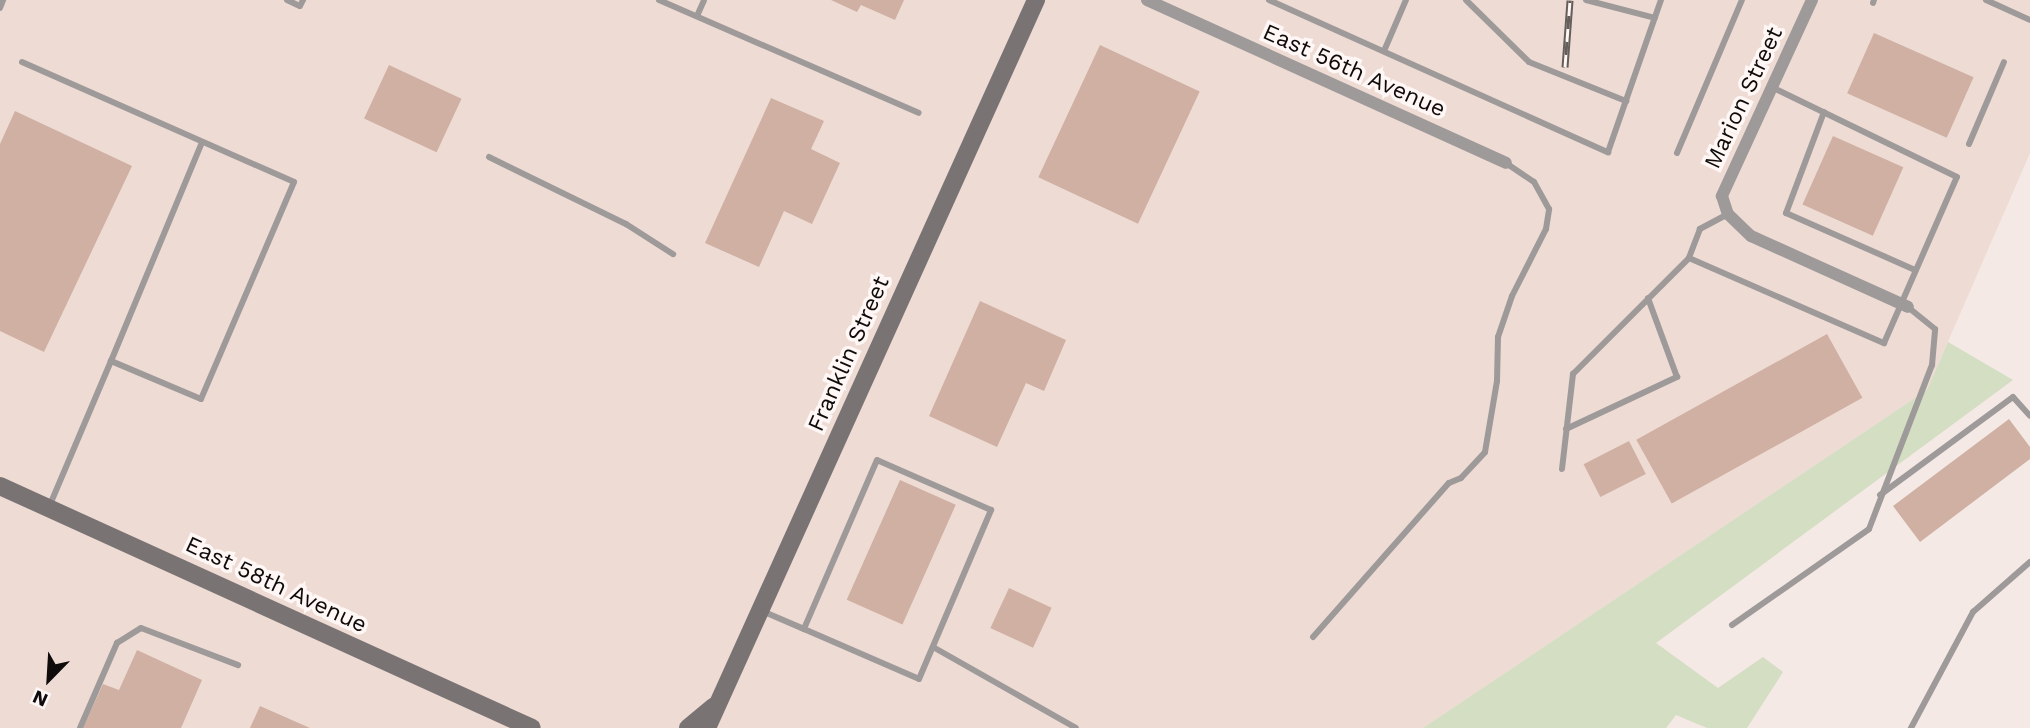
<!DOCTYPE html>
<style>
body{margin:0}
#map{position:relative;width:2030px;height:728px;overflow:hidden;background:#f4e9e5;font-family:"Work Sans",sans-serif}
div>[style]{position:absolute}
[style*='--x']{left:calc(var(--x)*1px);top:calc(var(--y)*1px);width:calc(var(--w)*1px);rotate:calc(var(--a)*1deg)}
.built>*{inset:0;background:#eedbd4}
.green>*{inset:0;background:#d3dec2}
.building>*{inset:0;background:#cfb0a3;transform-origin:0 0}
.lane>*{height:6px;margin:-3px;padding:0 3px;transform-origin:3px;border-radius:3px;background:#9f9a9a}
.street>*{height:12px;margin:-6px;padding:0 6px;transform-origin:6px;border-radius:6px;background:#9f9a9a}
.secondary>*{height:18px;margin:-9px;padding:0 9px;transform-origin:9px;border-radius:9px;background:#7a7374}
.rail>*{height:7px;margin-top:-3.5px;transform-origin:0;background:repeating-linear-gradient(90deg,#fef7f5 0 13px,#655f5c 0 26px);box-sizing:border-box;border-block:2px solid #655f5c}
span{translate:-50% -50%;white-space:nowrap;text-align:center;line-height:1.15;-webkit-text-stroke:7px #fef7f5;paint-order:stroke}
.street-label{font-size:23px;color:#0f0b0a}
.north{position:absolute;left:14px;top:644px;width:70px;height:70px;-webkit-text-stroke:5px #fef7f5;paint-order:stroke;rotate:204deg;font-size:19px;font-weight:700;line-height:28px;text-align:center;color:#0f0b0a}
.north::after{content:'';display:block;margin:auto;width:24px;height:32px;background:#0f0b0a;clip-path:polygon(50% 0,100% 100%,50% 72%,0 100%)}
</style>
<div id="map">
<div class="built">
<div style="clip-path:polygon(0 0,2030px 0,2030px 153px,1927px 390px,1423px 728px,0 728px)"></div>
</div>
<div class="green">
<div style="clip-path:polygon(1948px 342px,2013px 380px,1656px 643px,1718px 688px,1763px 657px,1783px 672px,1747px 728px,1707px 728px,1676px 715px,1666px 728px,1423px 728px,1927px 390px)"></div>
</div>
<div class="building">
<div style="clip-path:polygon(831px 0,904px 0,895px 20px,861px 5px,857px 12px)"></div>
<div style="left:1874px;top:33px;width:109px;height:66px;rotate:24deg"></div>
<div style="left:1100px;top:45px;width:110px;height:146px;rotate:25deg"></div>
<div style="left:389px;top:65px;width:80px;height:59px;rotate:25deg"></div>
<div style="clip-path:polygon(771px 98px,824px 121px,811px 149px,840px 163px,812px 224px,784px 211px,759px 267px,705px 243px)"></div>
<div style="clip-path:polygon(15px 111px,132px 166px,44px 352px,0 331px,0 144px)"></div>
<div style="left:1833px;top:136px;width:77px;height:75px;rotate:24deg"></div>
<div style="clip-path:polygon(980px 301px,1066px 340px,1044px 391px,1026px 383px,997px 447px,929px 416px)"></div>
<div style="left:1827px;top:334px;width:73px;height:218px;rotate:61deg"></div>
<div style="clip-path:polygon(2009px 419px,2030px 447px,2030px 459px,1920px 542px,1893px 506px)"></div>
<div style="left:1629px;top:441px;width:37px;height:51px;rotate:63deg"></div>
<div style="left:900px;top:480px;width:61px;height:131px;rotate:24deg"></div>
<div style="left:1009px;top:588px;width:47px;height:44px;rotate:25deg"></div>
<div style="clip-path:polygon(137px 650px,202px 680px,181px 728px,83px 728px,103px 684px,119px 690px)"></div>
<div style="clip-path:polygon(260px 706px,310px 728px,250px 728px)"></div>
</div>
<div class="lane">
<div style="--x:287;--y:0;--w:14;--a:25"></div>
<div style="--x:300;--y:6;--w:7;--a:-63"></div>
<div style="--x:659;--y:0;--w:283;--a:23.5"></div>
<div style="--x:1269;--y:0;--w:372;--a:24.2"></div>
<div style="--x:1608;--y:152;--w:161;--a:-70.8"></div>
<div style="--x:1466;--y:0;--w:88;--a:44.5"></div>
<div style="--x:1529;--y:62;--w:105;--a:21.9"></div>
<div style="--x:1586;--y:0;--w:71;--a:14.6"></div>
<div style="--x:1986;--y:0;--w:48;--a:24.4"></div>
<div style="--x:1873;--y:3;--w:3;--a:-72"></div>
<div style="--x:0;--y:8;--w:9;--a:-69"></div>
<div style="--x:697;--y:16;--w:17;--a:-66"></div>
<div style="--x:1384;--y:51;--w:56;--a:-66.7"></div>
<div style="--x:22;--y:62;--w:297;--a:23.8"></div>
<div style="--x:294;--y:182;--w:236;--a:113.2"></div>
<div style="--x:201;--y:399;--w:98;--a:-157.1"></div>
<div style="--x:111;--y:361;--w:156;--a:113"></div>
<div style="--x:1824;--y:112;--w:108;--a:110.6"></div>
<div style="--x:1786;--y:213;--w:141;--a:23.8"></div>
<div style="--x:1969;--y:144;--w:89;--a:-66.9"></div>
<div style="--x:1677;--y:153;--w:166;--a:-67"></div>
<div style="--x:489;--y:157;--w:153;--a:26.1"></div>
<div style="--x:626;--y:224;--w:56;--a:32.6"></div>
<div style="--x:1728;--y:214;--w:32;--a:152"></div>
<div style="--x:1700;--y:229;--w:31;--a:111"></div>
<div style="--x:1689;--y:258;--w:213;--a:23.6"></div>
<div style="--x:1884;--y:343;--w:181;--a:-66.3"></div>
<div style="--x:1957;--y:177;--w:206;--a:-154.1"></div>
<div style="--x:111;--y:361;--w:237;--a:-67.4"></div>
<div style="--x:1566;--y:429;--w:123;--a:-25.1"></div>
<div style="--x:1677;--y:377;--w:84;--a:-110.2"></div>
<div style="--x:1562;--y:469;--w:96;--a:-83.4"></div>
<div style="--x:1573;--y:374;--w:164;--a:-45"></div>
<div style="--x:1880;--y:495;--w:165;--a:-36.4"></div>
<div style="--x:2013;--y:397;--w:25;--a:48"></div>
<div style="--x:762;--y:611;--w:46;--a:23.2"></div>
<div style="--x:804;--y:629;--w:125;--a:23.5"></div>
<div style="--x:919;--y:679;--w:184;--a:-66.9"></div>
<div style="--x:991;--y:510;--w:124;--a:-156.3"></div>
<div style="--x:877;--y:460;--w:184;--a:113.4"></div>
<div style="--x:1732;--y:625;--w:167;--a:-35"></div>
<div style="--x:1869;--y:529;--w:176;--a:-69"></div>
<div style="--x:1932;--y:365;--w:36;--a:-85"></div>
<div style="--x:1935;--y:329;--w:35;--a:-141"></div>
<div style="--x:1313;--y:637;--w:205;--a:-48.6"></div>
<div style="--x:1449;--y:483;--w:13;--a:-23"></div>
<div style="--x:1461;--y:478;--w:35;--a:-47"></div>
<div style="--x:1485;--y:452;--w:72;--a:-80.4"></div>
<div style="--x:1497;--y:381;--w:44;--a:-88.7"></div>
<div style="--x:1498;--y:337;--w:43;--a:-71.1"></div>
<div style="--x:1512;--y:296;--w:75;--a:-63.1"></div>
<div style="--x:1546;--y:229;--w:20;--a:-81"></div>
<div style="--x:1549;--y:209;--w:31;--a:-119"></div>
<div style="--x:1534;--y:182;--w:34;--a:-146"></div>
<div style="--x:933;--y:647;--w:164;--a:29.5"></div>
<div style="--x:80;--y:728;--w:93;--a:-66.5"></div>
<div style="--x:117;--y:643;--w:28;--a:-32"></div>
<div style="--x:141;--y:628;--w:104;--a:20.9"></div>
<div style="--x:1911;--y:728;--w:132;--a:-61.9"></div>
<div style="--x:1973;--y:612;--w:76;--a:-41.3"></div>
</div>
<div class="street">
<div style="--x:1147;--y:0;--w:394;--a:24.4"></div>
<div style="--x:1812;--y:0;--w:216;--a:114.7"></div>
<div style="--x:1722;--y:196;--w:19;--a:72"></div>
<div style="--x:1728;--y:214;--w:32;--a:44"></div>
<div style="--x:1751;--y:236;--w:172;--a:24.3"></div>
</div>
<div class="secondary">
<div style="--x:0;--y:486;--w:584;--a:24.46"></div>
<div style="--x:688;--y:728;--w:33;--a:-40"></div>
<div style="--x:707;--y:728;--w:799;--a:-65.68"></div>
</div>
<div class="rail">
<div style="--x:1565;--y:67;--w:67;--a:-85.7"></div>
</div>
<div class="street-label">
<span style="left:1354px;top:71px;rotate:24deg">East 56th Avenue</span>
<span style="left:1744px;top:98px;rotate:-65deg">Marion Street</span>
<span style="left:849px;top:354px;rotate:-66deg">Franklin Street</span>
<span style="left:276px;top:585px;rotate:25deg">East 58th Avenue</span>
</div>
<div class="north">N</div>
</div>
